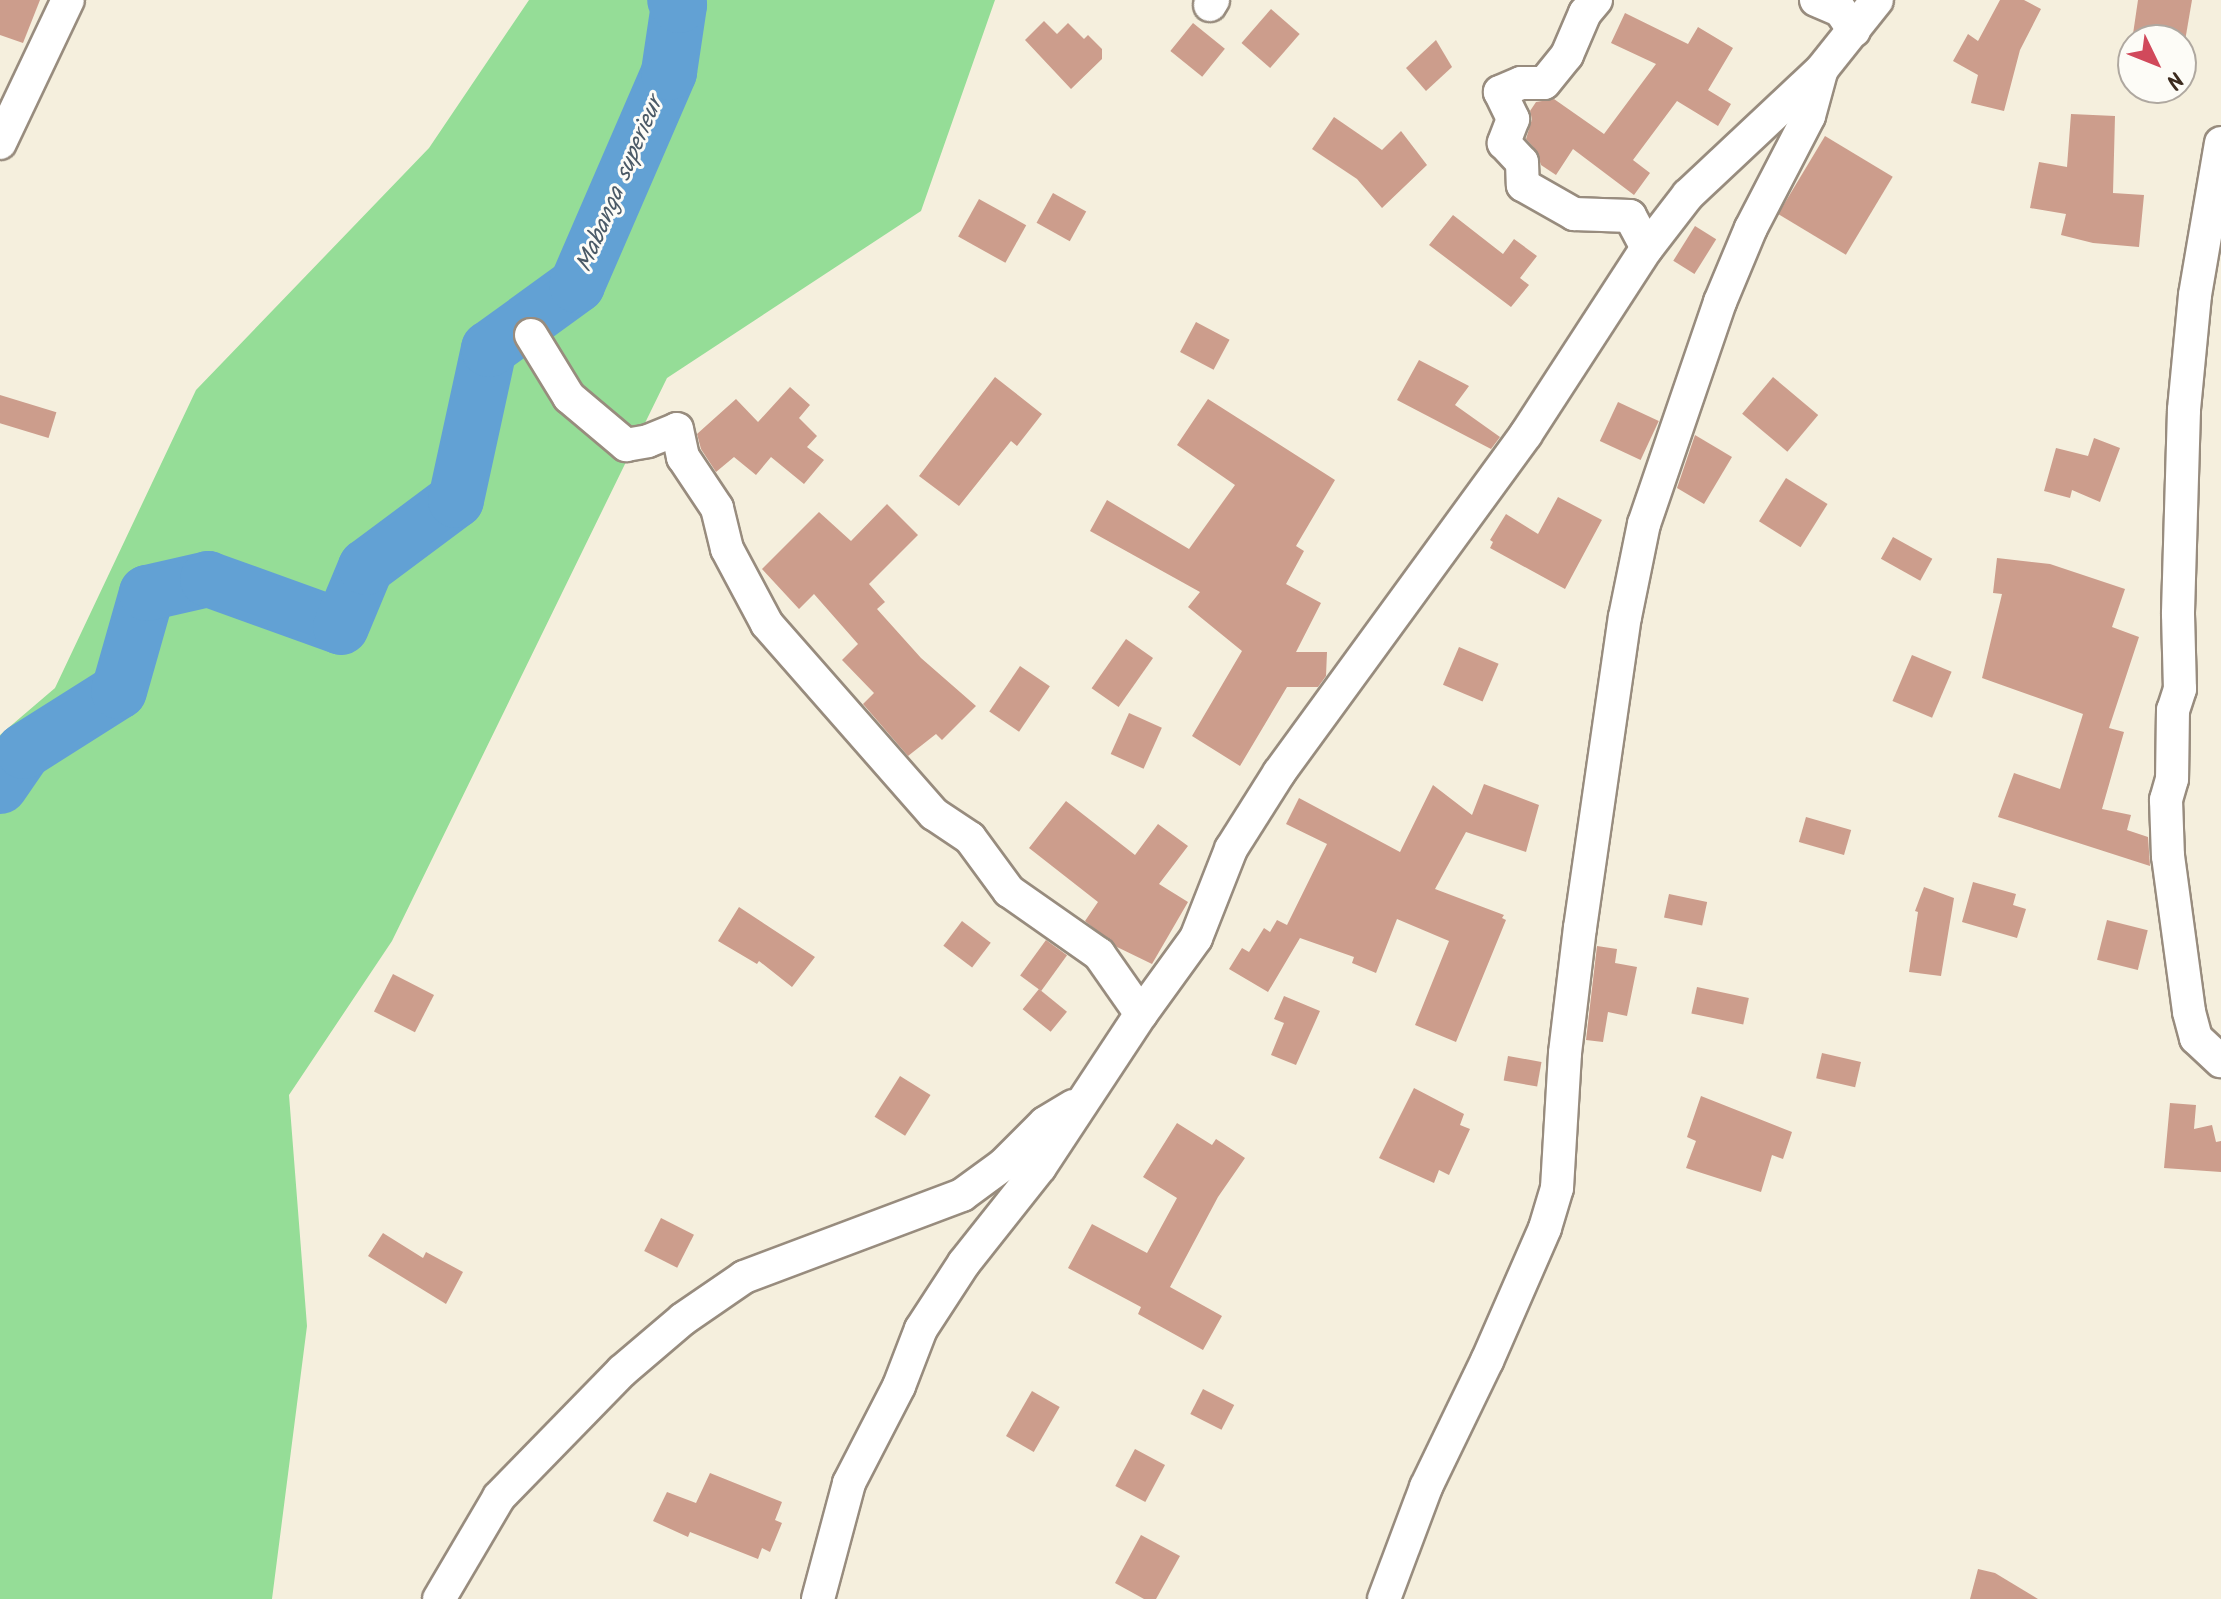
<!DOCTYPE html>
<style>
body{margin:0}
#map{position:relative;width:2221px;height:1599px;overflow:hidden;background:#f5efdd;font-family:Kalam,sans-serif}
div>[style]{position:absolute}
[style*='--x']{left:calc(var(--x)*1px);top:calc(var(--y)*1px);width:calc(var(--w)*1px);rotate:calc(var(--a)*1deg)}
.green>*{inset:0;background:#95dd97}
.river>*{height:56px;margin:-28px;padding:0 28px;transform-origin:28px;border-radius:28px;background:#62a1d4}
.building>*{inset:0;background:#cc9d8c;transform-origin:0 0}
.roads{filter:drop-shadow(2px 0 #988c7e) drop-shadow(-2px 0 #988c7e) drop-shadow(0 2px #988c7e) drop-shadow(0 -2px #988c7e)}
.street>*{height:32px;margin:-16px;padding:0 16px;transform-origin:16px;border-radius:16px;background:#fff}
span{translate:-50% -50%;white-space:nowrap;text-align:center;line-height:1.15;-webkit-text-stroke:6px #fdfcf7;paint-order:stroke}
.water-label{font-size:24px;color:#4b5a67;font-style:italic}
.north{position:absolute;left:2117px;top:24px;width:80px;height:80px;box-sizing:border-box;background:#fdfcf7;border:2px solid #afa8a0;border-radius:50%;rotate:133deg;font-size:22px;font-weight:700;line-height:32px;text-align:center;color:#3b2a1e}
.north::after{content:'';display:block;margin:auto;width:28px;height:36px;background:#d1495b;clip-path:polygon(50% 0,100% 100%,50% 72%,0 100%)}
</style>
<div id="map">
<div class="green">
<div style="clip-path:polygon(529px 0,995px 0,921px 211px,667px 378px,392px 941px,289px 1095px,307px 1326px,272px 1599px,0 1599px,0 735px,55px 688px,196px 390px,429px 148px)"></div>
</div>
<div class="river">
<div style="--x:0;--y:786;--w:42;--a:-55.6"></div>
<div style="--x:24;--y:751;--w:112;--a:-32.3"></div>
<div style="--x:119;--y:691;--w:102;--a:-74.1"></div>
<div style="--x:147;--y:593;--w:63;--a:-12.9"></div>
<div style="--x:208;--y:579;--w:141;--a:19.8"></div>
<div style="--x:341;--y:627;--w:65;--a:-67.4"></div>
<div style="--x:366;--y:567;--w:112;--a:-36.7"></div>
<div style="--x:456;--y:500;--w:155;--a:-77.7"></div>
<div style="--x:489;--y:349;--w:109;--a:-36"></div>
<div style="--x:577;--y:285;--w:232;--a:-66.6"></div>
<div style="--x:669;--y:72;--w:68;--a:-81.5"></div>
<div style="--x:679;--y:5;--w:6;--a:-129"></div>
</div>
<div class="building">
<div style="clip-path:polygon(0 0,40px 0,23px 43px,0 35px)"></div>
<div style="clip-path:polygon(2000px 0,2024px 0,2041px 9px,2020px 50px,2004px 111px,1971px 103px,1978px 75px,1953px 61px,1968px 34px,1978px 41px)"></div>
<div style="clip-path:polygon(2138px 0,2192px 0,2185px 41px,2133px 34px)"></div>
<div style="left:1271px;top:9px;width:38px;height:45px;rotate:41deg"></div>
<div style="clip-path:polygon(1625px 13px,1688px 44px,1698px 27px,1733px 48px,1708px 90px,1731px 104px,1718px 126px,1677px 101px,1633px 160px,1650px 173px,1634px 195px,1573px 149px,1556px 175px,1541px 165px,1536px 150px,1526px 139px,1532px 119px,1530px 111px,1536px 102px,1554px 99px,1604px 134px,1656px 64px,1611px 43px)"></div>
<div style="clip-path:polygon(1044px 21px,1057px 34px,1068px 23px,1084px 39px,1088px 35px,1102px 49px,1102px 59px,1071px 89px,1025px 40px)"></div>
<div style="left:1193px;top:23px;width:41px;height:36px;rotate:39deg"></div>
<div style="clip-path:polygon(1436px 40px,1452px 67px,1426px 91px,1406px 68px)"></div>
<div style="clip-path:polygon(2071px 114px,2115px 116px,2113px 193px,2144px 195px,2139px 247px,2093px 243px,2061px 235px,2066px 214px,2030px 208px,2039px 162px,2067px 167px)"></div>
<div style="clip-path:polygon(1334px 117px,1382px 150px,1401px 131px,1427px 165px,1382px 208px,1357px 179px,1312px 149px)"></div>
<div style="left:1825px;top:136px;width:79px;height:91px;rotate:31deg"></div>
<div style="left:1053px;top:193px;width:38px;height:34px;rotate:29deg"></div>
<div style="left:979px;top:199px;width:54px;height:43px;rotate:29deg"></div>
<div style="clip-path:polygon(1453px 215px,1503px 254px,1514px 239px,1537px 256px,1520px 278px,1529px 285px,1511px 307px,1429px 245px)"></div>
<div style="left:1695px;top:226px;width:25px;height:41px;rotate:32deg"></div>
<div style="left:1196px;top:322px;width:38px;height:34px;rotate:28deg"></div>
<div style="clip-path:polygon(1419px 360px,1469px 386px,1455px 405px,1500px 437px,1491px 449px,1397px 400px)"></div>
<div style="clip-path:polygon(995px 377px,1042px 414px,1017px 446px,1011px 441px,959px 506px,919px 476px)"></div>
<div style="left:1773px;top:377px;width:59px;height:48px;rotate:40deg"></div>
<div style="clip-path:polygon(790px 387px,810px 405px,799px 418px,817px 436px,807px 447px,824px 460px,804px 484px,771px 457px,756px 475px,734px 457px,716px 472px,701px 449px,697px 434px,736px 399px,758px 422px)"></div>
<div style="left:0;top:395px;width:59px;height:27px;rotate:17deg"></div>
<div style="clip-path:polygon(1208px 399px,1335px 480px,1296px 546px,1304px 551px,1286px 584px,1321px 603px,1296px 652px,1327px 652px,1326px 676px,1318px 687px,1287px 687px,1240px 766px,1192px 736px,1242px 651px,1188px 607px,1200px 592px,1090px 531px,1107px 500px,1189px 549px,1235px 485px,1177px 445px)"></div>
<div style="left:1618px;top:402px;width:45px;height:43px;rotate:25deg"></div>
<div style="clip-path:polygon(1695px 435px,1732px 457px,1704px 504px,1677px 488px)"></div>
<div style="clip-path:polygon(2094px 438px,2120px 448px,2100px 502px,2072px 490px,2070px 498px,2044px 491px,2056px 448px,2088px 456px)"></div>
<div style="left:1786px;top:478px;width:49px;height:51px;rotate:32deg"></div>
<div style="clip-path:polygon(1558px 497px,1602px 520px,1565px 589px,1490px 548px,1493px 542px,1490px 540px,1506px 514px,1538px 534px)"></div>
<div style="clip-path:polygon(887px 504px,918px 535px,869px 584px,885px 602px,877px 609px,921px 658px,976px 706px,942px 740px,936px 734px,908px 756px,863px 704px,874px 693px,842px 660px,858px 644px,814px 594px,799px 609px,762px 569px,819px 512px,851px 541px)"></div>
<div style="left:1893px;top:537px;width:45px;height:25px;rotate:29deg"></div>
<div style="clip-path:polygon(1997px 558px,2050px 564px,2125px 589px,2112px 627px,2139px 637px,2109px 728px,2124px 732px,2102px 809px,2131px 815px,2127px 830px,2148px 837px,2150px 866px,1998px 817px,2014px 773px,2060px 789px,2083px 714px,1982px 678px,2002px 594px,1993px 593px)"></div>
<div style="left:1126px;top:639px;width:33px;height:60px;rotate:35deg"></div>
<div style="left:1459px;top:647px;width:43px;height:41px;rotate:23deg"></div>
<div style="left:1912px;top:655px;width:43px;height:50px;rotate:23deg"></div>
<div style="left:1020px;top:666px;width:36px;height:55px;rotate:34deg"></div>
<div style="left:1129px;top:713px;width:36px;height:45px;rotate:24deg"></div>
<div style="clip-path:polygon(1484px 784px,1539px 805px,1526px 852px,1466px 832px,1435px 889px,1504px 915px,1502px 918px,1506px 920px,1456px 1042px,1415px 1025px,1449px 941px,1397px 919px,1376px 973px,1352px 963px,1354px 957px,1300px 938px,1268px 992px,1229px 969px,1242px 948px,1249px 952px,1264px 928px,1270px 932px,1277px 920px,1287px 925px,1327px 844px,1286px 824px,1299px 798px,1400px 852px,1433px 785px,1472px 815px)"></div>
<div style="clip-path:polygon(1066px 801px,1135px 855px,1158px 824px,1188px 846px,1159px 884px,1188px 902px,1152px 964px,1117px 947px,1085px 921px,1098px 902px,1029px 848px)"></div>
<div style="left:1806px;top:817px;width:47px;height:26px;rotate:16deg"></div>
<div style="clip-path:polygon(1973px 882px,2016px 894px,2013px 905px,2026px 909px,2017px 938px,1962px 922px)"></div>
<div style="clip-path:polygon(1924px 887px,1954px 898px,1941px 976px,1909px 972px,1918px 912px,1915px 911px)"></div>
<div style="left:1669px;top:894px;width:39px;height:24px;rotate:12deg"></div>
<div style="clip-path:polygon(739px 907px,815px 957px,792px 987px,759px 961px,757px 964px,718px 941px)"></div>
<div style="left:2107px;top:920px;width:42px;height:41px;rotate:14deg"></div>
<div style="left:962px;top:921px;width:36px;height:31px;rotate:37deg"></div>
<div style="left:1046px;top:940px;width:26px;height:44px;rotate:36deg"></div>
<div style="clip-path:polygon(1597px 946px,1617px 949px,1615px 963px,1637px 967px,1627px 1016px,1608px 1012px,1603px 1042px,1586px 1040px)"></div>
<div style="left:393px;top:974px;width:46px;height:42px;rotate:27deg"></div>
<div style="left:1697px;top:987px;width:53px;height:27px;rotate:12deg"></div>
<div style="left:1039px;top:989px;width:36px;height:26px;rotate:39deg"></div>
<div style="clip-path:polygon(1284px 996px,1320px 1011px,1296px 1065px,1271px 1055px,1284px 1023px,1274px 1019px)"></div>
<div style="left:1822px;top:1053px;width:40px;height:26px;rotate:13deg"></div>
<div style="left:1508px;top:1056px;width:34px;height:25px;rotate:10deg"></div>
<div style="left:900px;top:1076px;width:36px;height:48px;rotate:32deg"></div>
<div style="clip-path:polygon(1414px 1088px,1464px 1114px,1460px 1125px,1470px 1129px,1449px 1175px,1439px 1170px,1434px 1183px,1379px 1158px)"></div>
<div style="clip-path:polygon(1701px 1096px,1792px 1132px,1783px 1159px,1772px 1155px,1761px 1192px,1686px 1168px,1696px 1141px,1687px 1137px)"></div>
<div style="clip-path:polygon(2170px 1103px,2196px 1105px,2194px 1129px,2212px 1125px,2216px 1142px,2221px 1141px,2221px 1172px,2164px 1168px)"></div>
<div style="clip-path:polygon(1177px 1123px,1212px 1145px,1216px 1139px,1245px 1158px,1218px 1197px,1170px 1287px,1222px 1316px,1203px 1350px,1138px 1314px,1141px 1307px,1068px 1268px,1092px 1224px,1147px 1253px,1177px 1198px,1143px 1177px)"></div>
<div style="left:661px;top:1218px;width:37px;height:37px;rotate:27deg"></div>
<div style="clip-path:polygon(383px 1233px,423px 1258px,426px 1252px,463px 1272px,446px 1304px,368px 1256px)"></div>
<div style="left:1203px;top:1389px;width:35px;height:28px;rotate:27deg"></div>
<div style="left:1032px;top:1391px;width:32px;height:52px;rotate:30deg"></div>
<div style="left:1135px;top:1449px;width:34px;height:42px;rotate:28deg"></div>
<div style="clip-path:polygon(710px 1473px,782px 1502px,775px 1520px,782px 1523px,770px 1552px,762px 1548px,758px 1559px,690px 1532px,688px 1537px,653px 1521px,667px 1492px,696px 1503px)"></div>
<div style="clip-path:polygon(1141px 1535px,1180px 1556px,1156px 1599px,1144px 1599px,1115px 1583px)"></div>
<div style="clip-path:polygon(1978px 1569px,1995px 1573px,2038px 1599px,1970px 1599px)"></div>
</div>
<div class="roads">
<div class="street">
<div style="--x:1596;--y:0;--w:17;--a:130"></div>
<div style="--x:1585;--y:13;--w:46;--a:113.2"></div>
<div style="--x:1567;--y:55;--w:36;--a:129"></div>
<div style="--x:1544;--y:83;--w:23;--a:180"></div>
<div style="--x:1521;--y:83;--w:23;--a:157"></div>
<div style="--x:1500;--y:92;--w:30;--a:64"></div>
<div style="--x:1513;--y:119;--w:26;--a:111"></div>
<div style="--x:1504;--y:143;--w:26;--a:47"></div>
<div style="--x:1522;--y:162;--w:23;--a:88"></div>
<div style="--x:1523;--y:185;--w:59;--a:29.6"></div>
<div style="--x:1574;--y:214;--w:56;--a:2"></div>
<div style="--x:1630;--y:216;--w:36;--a:62"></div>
<div style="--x:1816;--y:0;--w:26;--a:23"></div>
<div style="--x:1840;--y:10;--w:25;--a:56"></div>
<div style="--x:1210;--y:5;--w:6;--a:-59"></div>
<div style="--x:0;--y:143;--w:158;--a:-64.6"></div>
<div style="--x:2221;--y:143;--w:154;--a:99.7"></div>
<div style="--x:2195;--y:295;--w:116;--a:95.5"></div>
<div style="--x:2184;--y:410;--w:204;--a:91.7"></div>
<div style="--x:2178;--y:614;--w:75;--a:88.5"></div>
<div style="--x:2180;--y:689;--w:22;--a:108"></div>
<div style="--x:2173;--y:710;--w:69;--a:90.8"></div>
<div style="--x:2172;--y:779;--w:22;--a:106"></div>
<div style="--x:2166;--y:800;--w:56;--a:88"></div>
<div style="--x:2168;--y:856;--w:157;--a:82.3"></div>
<div style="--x:2189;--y:1012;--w:27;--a:75"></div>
<div style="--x:2196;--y:1038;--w:34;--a:43"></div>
<div style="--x:531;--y:335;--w:73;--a:58.5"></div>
<div style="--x:569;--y:397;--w:75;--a:40.1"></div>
<div style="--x:626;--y:445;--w:22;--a:-10"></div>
<div style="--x:648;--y:441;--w:31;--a:-22"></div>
<div style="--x:677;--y:429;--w:29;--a:78"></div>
<div style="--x:683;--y:457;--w:61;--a:56.3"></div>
<div style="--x:717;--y:508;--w:42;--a:76.3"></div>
<div style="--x:727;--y:549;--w:85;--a:61.9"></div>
<div style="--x:767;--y:624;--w:253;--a:48.7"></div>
<div style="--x:934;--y:814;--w:43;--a:33.7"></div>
<div style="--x:970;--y:838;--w:66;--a:53.7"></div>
<div style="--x:1009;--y:891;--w:110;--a:35"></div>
<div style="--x:1099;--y:954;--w:73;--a:55"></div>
<div style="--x:439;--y:1599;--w:118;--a:-59.5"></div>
<div style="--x:499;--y:1497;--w:176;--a:-45.7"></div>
<div style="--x:622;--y:1371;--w:80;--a:-40.4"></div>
<div style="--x:683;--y:1319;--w:74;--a:-34.5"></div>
<div style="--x:744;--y:1277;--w:233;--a:-20.6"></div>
<div style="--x:962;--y:1195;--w:51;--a:-36.2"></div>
<div style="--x:1003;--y:1165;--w:59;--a:-45"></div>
<div style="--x:1045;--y:1123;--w:33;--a:-31"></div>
<div style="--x:818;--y:1599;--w:120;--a:-75"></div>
<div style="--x:849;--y:1483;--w:109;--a:-62.7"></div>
<div style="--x:899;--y:1386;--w:61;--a:-68.9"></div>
<div style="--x:921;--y:1329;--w:79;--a:-56.9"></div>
<div style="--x:964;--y:1263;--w:122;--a:-51.6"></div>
<div style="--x:1040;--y:1167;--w:183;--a:-56.6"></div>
<div style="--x:1141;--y:1014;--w:94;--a:-54.1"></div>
<div style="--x:1196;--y:938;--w:96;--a:-68.5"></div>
<div style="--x:1231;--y:849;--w:90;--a:-57.7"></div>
<div style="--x:1279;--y:773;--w:419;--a:-53.9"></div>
<div style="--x:1526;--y:434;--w:222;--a:-57"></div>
<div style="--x:1647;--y:248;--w:67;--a:-52.3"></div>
<div style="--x:1688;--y:195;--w:184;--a:-43.2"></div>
<div style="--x:1822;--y:69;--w:88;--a:-51.4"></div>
<div style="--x:1384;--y:1599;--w:120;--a:-69.4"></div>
<div style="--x:1426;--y:1487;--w:140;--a:-64.2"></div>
<div style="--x:1487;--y:1361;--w:145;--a:-66.4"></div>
<div style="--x:1545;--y:1228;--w:42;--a:-73.3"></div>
<div style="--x:1557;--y:1188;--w:135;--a:-86.6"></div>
<div style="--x:1565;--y:1053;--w:126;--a:-83.2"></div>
<div style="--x:1580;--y:928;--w:314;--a:-81.8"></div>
<div style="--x:1625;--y:617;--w:95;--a:-78.5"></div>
<div style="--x:1644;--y:524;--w:235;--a:-71.1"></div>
<div style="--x:1720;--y:302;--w:80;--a:-67.3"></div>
<div style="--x:1751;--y:228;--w:126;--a:-62.6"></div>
<div style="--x:1809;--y:116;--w:46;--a:-74.7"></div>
</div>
</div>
<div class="water-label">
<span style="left:620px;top:185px;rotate:-67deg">Mabanga superieur</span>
</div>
<div class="north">N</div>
</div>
